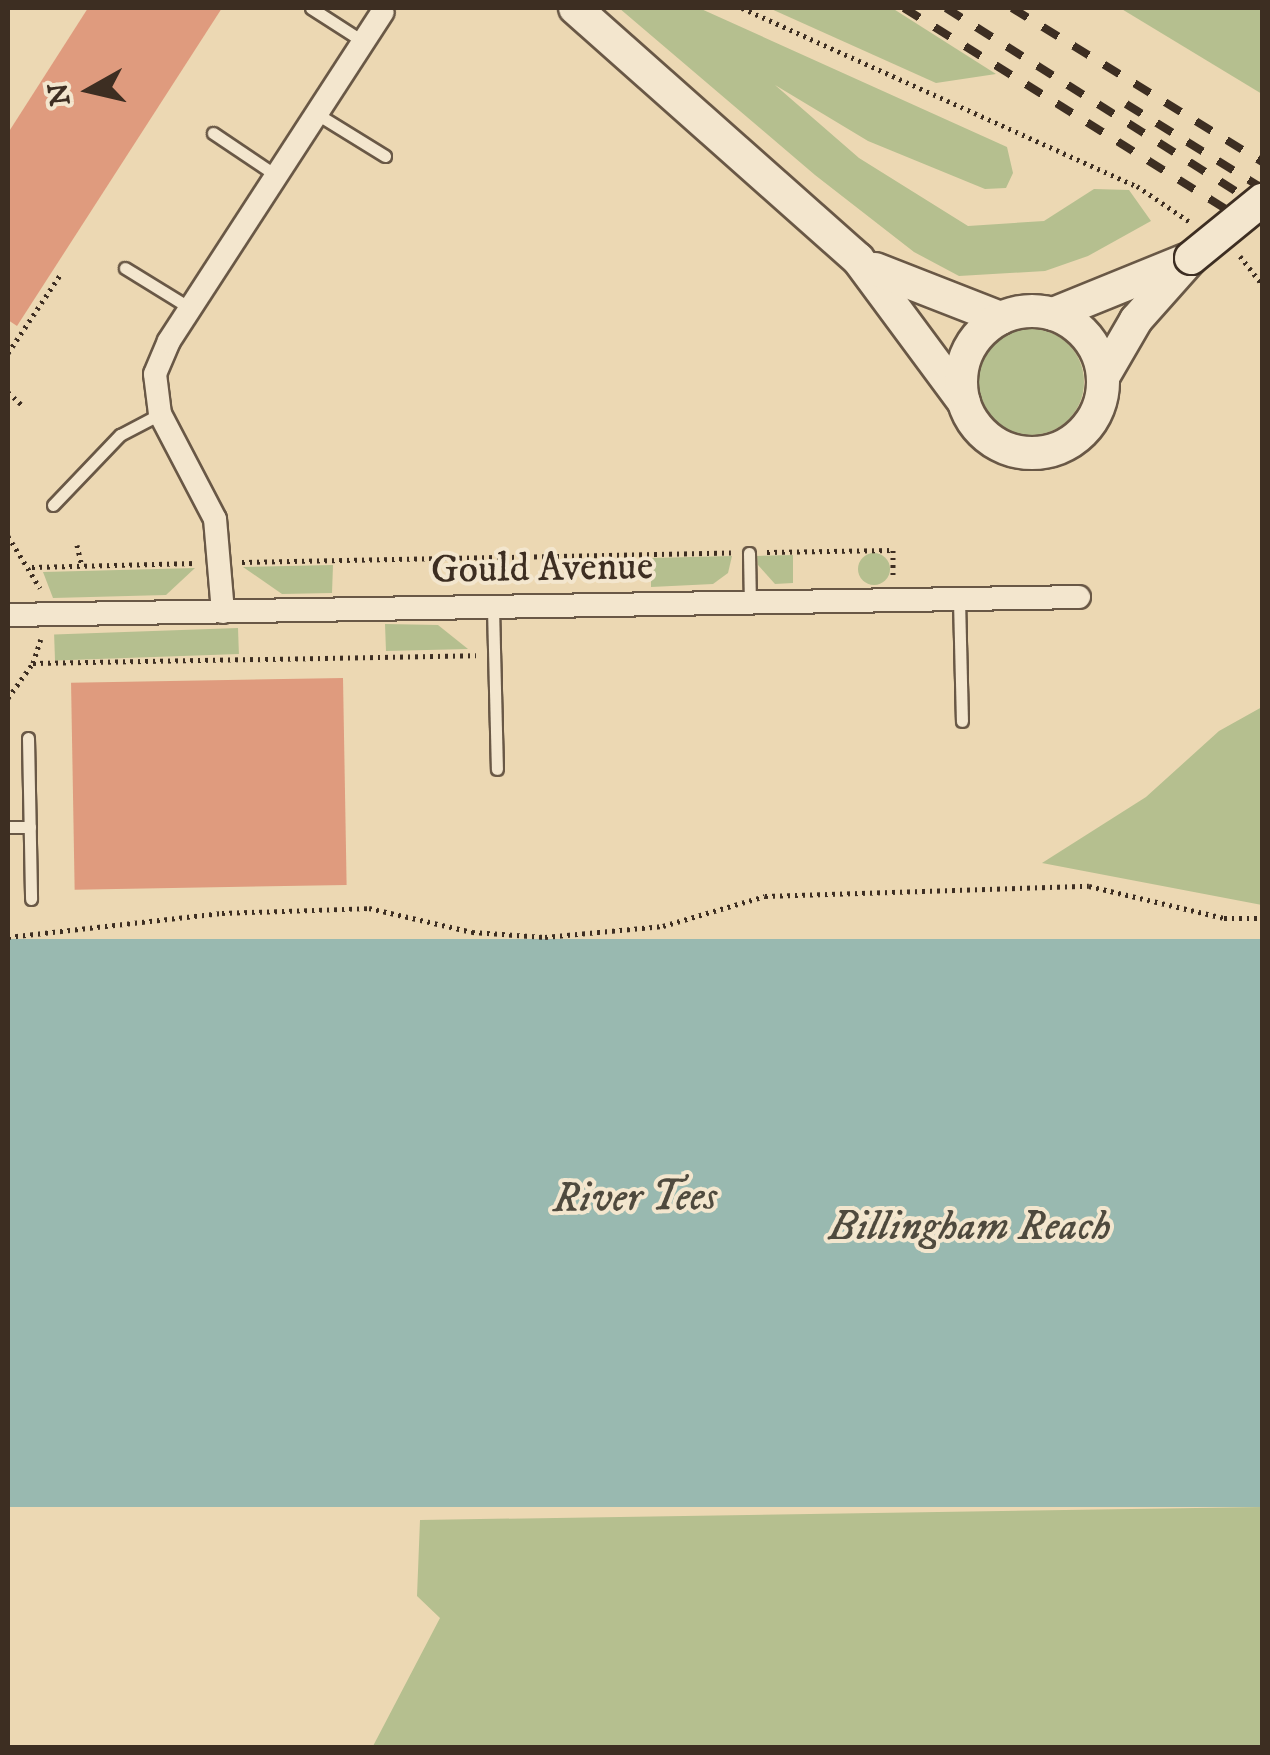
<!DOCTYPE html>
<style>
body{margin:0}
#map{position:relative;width:1270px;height:1755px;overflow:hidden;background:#ecd8b3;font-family:"IM FELL DW Pica",serif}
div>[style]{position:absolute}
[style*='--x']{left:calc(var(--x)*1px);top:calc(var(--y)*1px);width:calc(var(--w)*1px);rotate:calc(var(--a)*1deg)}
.green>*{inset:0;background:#b5bf8f;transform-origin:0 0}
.round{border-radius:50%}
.water>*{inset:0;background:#99b9b0;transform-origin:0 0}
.building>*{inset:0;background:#df9b7e;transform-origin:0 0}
.path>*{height:5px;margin-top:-2.5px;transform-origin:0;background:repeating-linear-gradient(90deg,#3d2e22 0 2.5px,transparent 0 7.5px)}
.roads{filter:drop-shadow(2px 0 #695846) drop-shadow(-2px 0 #695846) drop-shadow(0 2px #695846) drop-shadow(0 -2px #695846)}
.lane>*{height:11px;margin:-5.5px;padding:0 5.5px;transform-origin:5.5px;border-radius:5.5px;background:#f3e6ce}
.street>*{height:22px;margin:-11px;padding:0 11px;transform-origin:11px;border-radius:11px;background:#f3e6ce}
.secondary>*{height:32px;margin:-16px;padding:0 16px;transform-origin:16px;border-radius:16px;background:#f3e6ce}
.secondary>.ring{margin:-16px;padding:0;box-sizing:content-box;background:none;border:32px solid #f3e6ce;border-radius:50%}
.rail>*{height:8px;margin-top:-4px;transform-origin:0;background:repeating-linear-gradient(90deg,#3d2e22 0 18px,transparent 0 36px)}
.bridges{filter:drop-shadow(2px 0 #3d2e22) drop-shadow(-2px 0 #3d2e22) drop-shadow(0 2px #3d2e22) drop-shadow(0 -2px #3d2e22)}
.secondary-bridge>*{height:32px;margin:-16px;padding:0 16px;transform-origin:16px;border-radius:16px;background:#f3e6ce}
span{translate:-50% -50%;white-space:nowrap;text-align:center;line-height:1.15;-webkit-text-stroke:8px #f3e6ce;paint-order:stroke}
.street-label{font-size:40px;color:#3d2e22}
.water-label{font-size:42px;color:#4f4a3e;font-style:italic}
.frame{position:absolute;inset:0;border:10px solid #3d2e22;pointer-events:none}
.north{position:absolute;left:40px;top:40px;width:100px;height:100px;-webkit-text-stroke:8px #f3e6ce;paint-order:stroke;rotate:262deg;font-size:28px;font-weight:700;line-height:40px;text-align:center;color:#3d2e22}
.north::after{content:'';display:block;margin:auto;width:35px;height:45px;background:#3d2e22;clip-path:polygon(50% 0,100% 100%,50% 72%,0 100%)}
</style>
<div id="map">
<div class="green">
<div style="clip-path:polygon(619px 8px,699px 8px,1007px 147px,1013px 173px,1006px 188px,985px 189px,868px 141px,775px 85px,859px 158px,968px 226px,1044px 221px,1094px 189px,1129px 190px,1151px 221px,1088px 256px,1045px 271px,959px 276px,914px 252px,815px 175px)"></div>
<div style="clip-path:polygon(769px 8px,892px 8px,996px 74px,936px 83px)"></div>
<div style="clip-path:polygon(1120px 8px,1262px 8px,1262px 94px)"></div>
<div class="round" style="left:978px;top:329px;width:106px;height:106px"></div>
<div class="round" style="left:858px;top:553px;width:32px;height:32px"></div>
<div style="clip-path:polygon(793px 555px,793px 583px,775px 584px,758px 565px,757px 556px)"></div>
<div style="clip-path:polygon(732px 556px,728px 573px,713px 584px,651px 587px,651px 558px)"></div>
<div style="clip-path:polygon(333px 565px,332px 593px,282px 594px,243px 567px)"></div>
<div style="clip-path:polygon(195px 568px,166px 595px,53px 598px,43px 572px)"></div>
<div style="clip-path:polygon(385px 624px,438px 625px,468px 649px,386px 651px)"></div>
<div style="left:238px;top:628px;width:26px;height:184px;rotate:88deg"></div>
<div style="clip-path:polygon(1262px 707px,1262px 905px,1042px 863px,1146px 797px,1219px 731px)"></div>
<div style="clip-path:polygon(1262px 1507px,1262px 1747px,372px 1748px,440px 1618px,417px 1596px,420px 1520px)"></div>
</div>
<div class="water">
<div style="left:1262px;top:939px;width:568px;height:1254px;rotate:90deg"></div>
</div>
<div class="building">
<div style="clip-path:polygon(88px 8px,222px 8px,17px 326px,8px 320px,8px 133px)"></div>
<div style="left:343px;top:678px;width:207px;height:272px;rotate:89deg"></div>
</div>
<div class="path">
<div style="--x:742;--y:8;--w:433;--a:24.3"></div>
<div style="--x:1137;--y:186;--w:64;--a:34.2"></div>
<div style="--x:1240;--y:256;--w:36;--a:52"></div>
<div style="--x:8;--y:353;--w:97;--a:-56.3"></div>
<div style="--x:8;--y:392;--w:19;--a:43"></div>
<div style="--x:8;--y:536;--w:61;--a:58.4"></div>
<div style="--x:77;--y:545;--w:22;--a:77"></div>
<div style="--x:767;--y:552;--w:126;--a:-0.9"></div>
<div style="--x:893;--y:550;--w:28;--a:90"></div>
<div style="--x:242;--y:562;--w:489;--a:-1.1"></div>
<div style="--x:32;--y:567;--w:164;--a:-1.4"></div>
<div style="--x:33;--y:663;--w:443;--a:-1"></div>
<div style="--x:8;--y:698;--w:43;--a:-54.5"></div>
<div style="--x:33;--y:663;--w:25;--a:-72"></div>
<div style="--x:8;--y:937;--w:215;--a:-6.4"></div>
<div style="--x:222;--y:913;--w:147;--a:-1.9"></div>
<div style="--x:369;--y:908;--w:106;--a:13.1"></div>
<div style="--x:472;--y:932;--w:73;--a:3.9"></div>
<div style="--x:545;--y:937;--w:119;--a:-5.3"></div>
<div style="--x:663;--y:926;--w:106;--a:-16.4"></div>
<div style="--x:765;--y:896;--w:324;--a:-1.8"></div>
<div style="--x:1089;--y:886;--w:139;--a:13.3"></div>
<div style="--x:1224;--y:918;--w:38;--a:0"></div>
</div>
<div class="roads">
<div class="lane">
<div style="--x:311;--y:8;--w:63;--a:32.7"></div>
<div style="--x:317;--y:114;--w:80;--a:31.7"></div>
<div style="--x:213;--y:133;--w:77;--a:33.9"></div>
<div style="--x:125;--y:268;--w:76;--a:31.6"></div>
<div style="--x:53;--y:505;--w:97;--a:-46.3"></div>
<div style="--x:120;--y:435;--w:45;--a:-27.7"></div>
<div style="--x:749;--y:553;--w:50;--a:88.9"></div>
<div style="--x:959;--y:600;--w:121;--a:88.6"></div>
<div style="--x:493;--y:608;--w:161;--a:88.6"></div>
<div style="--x:28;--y:738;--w:161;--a:88.9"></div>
<div style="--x:8;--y:827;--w:22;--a:0"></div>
</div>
<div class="street">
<div style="--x:223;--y:612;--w:93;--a:-94.9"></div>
<div style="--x:215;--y:519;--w:119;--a:-117.6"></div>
<div style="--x:160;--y:414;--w:40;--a:-97.1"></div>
<div style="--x:155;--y:374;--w:36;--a:-67"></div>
<div style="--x:169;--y:341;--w:392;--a:-57"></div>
<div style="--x:8;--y:615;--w:1071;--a:-0.96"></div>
</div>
<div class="secondary">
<div style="--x:575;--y:8;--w:378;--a:41.6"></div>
<div style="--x:858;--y:259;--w:178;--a:53.5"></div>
<div style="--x:875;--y:269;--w:135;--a:21.3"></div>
<div class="ring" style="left:961px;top:311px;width:110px;height:110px"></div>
<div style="--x:1053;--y:314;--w:144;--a:-22.1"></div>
<div style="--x:1103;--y:377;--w:66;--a:-59.9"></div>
<div style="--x:1136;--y:320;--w:83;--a:-48.4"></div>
</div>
</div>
<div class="rail">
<div style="--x:904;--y:8;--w:422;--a:32"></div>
<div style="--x:946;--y:8;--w:374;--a:32.3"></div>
<div style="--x:1012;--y:8;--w:294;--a:31.6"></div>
<div style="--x:1126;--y:104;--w:160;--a:31.7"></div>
</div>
<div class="bridges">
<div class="secondary-bridge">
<div style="--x:1191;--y:258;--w:92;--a:-39.2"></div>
</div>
</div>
<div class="street-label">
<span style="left:542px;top:569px;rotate:-1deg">Gould Avenue</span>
</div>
<div class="water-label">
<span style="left:635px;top:1198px;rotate:-1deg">River Tees</span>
<span style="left:970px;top:1227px">Billingham Reach</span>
</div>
<div class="frame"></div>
<div class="north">N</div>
</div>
